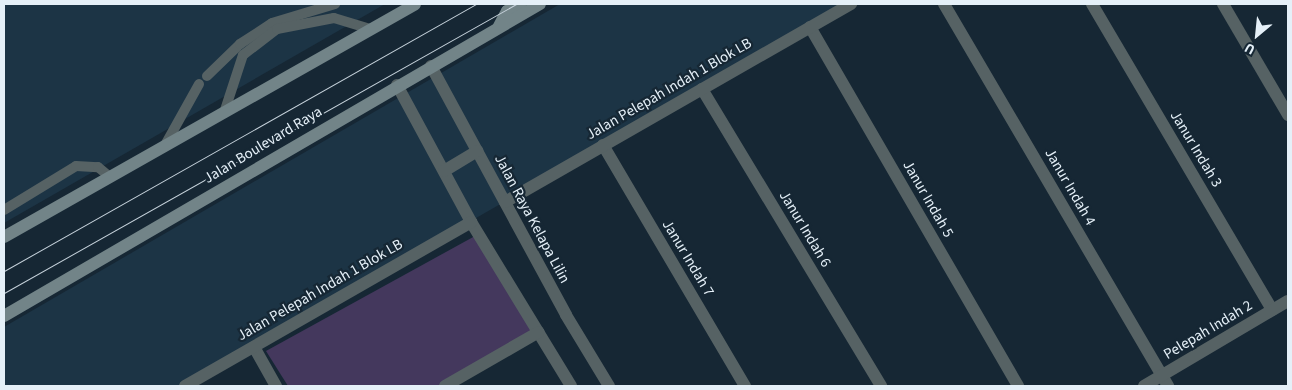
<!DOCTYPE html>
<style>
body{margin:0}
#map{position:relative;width:1292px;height:390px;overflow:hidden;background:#162734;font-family:"Source Sans 3",sans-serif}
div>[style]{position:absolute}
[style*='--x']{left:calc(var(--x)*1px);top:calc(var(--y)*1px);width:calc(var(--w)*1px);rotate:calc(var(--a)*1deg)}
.built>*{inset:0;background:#1c3445}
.green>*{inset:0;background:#44385d}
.lane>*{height:10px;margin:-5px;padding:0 5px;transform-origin:5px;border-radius:5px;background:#566264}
.street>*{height:12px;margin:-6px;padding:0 6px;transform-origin:6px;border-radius:6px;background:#566264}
.secondary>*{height:12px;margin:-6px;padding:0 6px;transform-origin:6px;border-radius:6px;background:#728488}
.tram>*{height:1px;margin:-0.5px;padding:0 0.5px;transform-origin:0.5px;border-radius:0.5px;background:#c6d2db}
span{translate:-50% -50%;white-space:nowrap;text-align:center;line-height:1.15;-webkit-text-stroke:4.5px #162734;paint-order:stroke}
.street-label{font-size:15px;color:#e5f0f8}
.frame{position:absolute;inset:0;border:5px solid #e5f0f8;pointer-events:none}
.north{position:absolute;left:1232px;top:10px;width:50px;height:50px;-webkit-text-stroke:4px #162734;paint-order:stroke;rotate:208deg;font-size:14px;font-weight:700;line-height:20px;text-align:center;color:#e5f0f8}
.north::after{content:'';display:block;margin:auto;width:18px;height:22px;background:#e5f0f8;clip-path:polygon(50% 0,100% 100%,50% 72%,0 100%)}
</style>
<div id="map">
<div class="built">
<div style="clip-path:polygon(4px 4px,385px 4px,4px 223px)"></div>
<div style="clip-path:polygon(560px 4px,848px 4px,184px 386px,4px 386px,4px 327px)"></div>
</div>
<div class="green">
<div style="clip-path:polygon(475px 236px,535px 333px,439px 386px,288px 386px,266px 351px)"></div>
</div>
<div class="lane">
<div style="--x:207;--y:76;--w:46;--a:-44.1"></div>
<div style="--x:240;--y:44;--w:38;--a:-33"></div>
<div style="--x:272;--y:23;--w:66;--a:-16.8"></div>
<div style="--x:224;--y:113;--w:61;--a:-71.9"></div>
<div style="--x:243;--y:55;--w:43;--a:-37.4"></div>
<div style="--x:277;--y:29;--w:58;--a:-10.9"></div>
<div style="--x:334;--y:18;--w:37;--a:17"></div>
<div style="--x:164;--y:147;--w:72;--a:-60.9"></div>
<div style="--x:4;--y:210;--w:84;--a:-31.4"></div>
<div style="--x:76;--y:166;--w:22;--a:3"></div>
<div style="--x:98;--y:167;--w:16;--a:40"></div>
</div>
<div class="street">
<div style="--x:944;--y:4;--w:443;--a:59.6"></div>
<div style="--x:1092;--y:4;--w:355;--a:59.5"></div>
<div style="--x:1223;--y:4;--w:129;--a:59.6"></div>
<div style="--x:810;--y:27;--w:415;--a:59.9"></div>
<div style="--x:431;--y:66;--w:283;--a:61.5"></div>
<div style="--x:566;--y:315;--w:83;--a:58.8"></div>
<div style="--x:397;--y:85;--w:156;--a:61.6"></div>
<div style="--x:471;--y:222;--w:192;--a:58.6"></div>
<div style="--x:702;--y:89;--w:347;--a:58.9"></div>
<div style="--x:603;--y:145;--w:280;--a:59.5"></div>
<div style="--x:444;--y:171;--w:39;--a:-31"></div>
<div style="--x:505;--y:202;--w:399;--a:-29.8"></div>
<div style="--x:254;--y:347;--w:45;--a:60.6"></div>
<div style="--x:185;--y:386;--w:330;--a:-29.8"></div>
<div style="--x:445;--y:386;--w:108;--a:-29.9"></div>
<div style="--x:1144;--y:386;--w:167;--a:-30.6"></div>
</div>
<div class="secondary">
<div style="--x:499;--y:26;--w:17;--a:-62"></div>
<div style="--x:507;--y:11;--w:15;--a:-28"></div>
<div style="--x:4;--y:237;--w:472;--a:-29.5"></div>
<div style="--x:4;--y:316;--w:620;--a:-30.2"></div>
</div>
<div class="tram">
<div style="--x:4;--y:271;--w:542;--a:-29.5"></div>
<div style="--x:4;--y:293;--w:588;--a:-29.44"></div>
</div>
<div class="street-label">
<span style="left:669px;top:89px;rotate:-30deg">Jalan Pelepah Indah 1 Blok LB</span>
<span style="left:263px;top:145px;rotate:-31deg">Jalan Boulevard Raya</span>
<span style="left:1196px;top:149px;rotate:59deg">Janur Indah 3</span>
<span style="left:1070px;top:187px;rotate:60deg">Janur Indah 4</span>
<span style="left:928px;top:199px;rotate:60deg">Janur Indah 5</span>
<span style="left:532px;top:219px;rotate:62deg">Jalan Raya Kelapa Lilin</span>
<span style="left:805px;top:229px;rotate:59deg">Janur Indah 6</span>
<span style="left:688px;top:258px;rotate:59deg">Janur Indah 7</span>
<span style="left:320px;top:290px;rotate:-30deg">Jalan Pelepah Indah 1 Blok LB</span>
<span style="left:1208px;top:330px;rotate:-31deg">Pelepah Indah 2</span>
</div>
<div class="frame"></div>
<div class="north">U</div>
</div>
